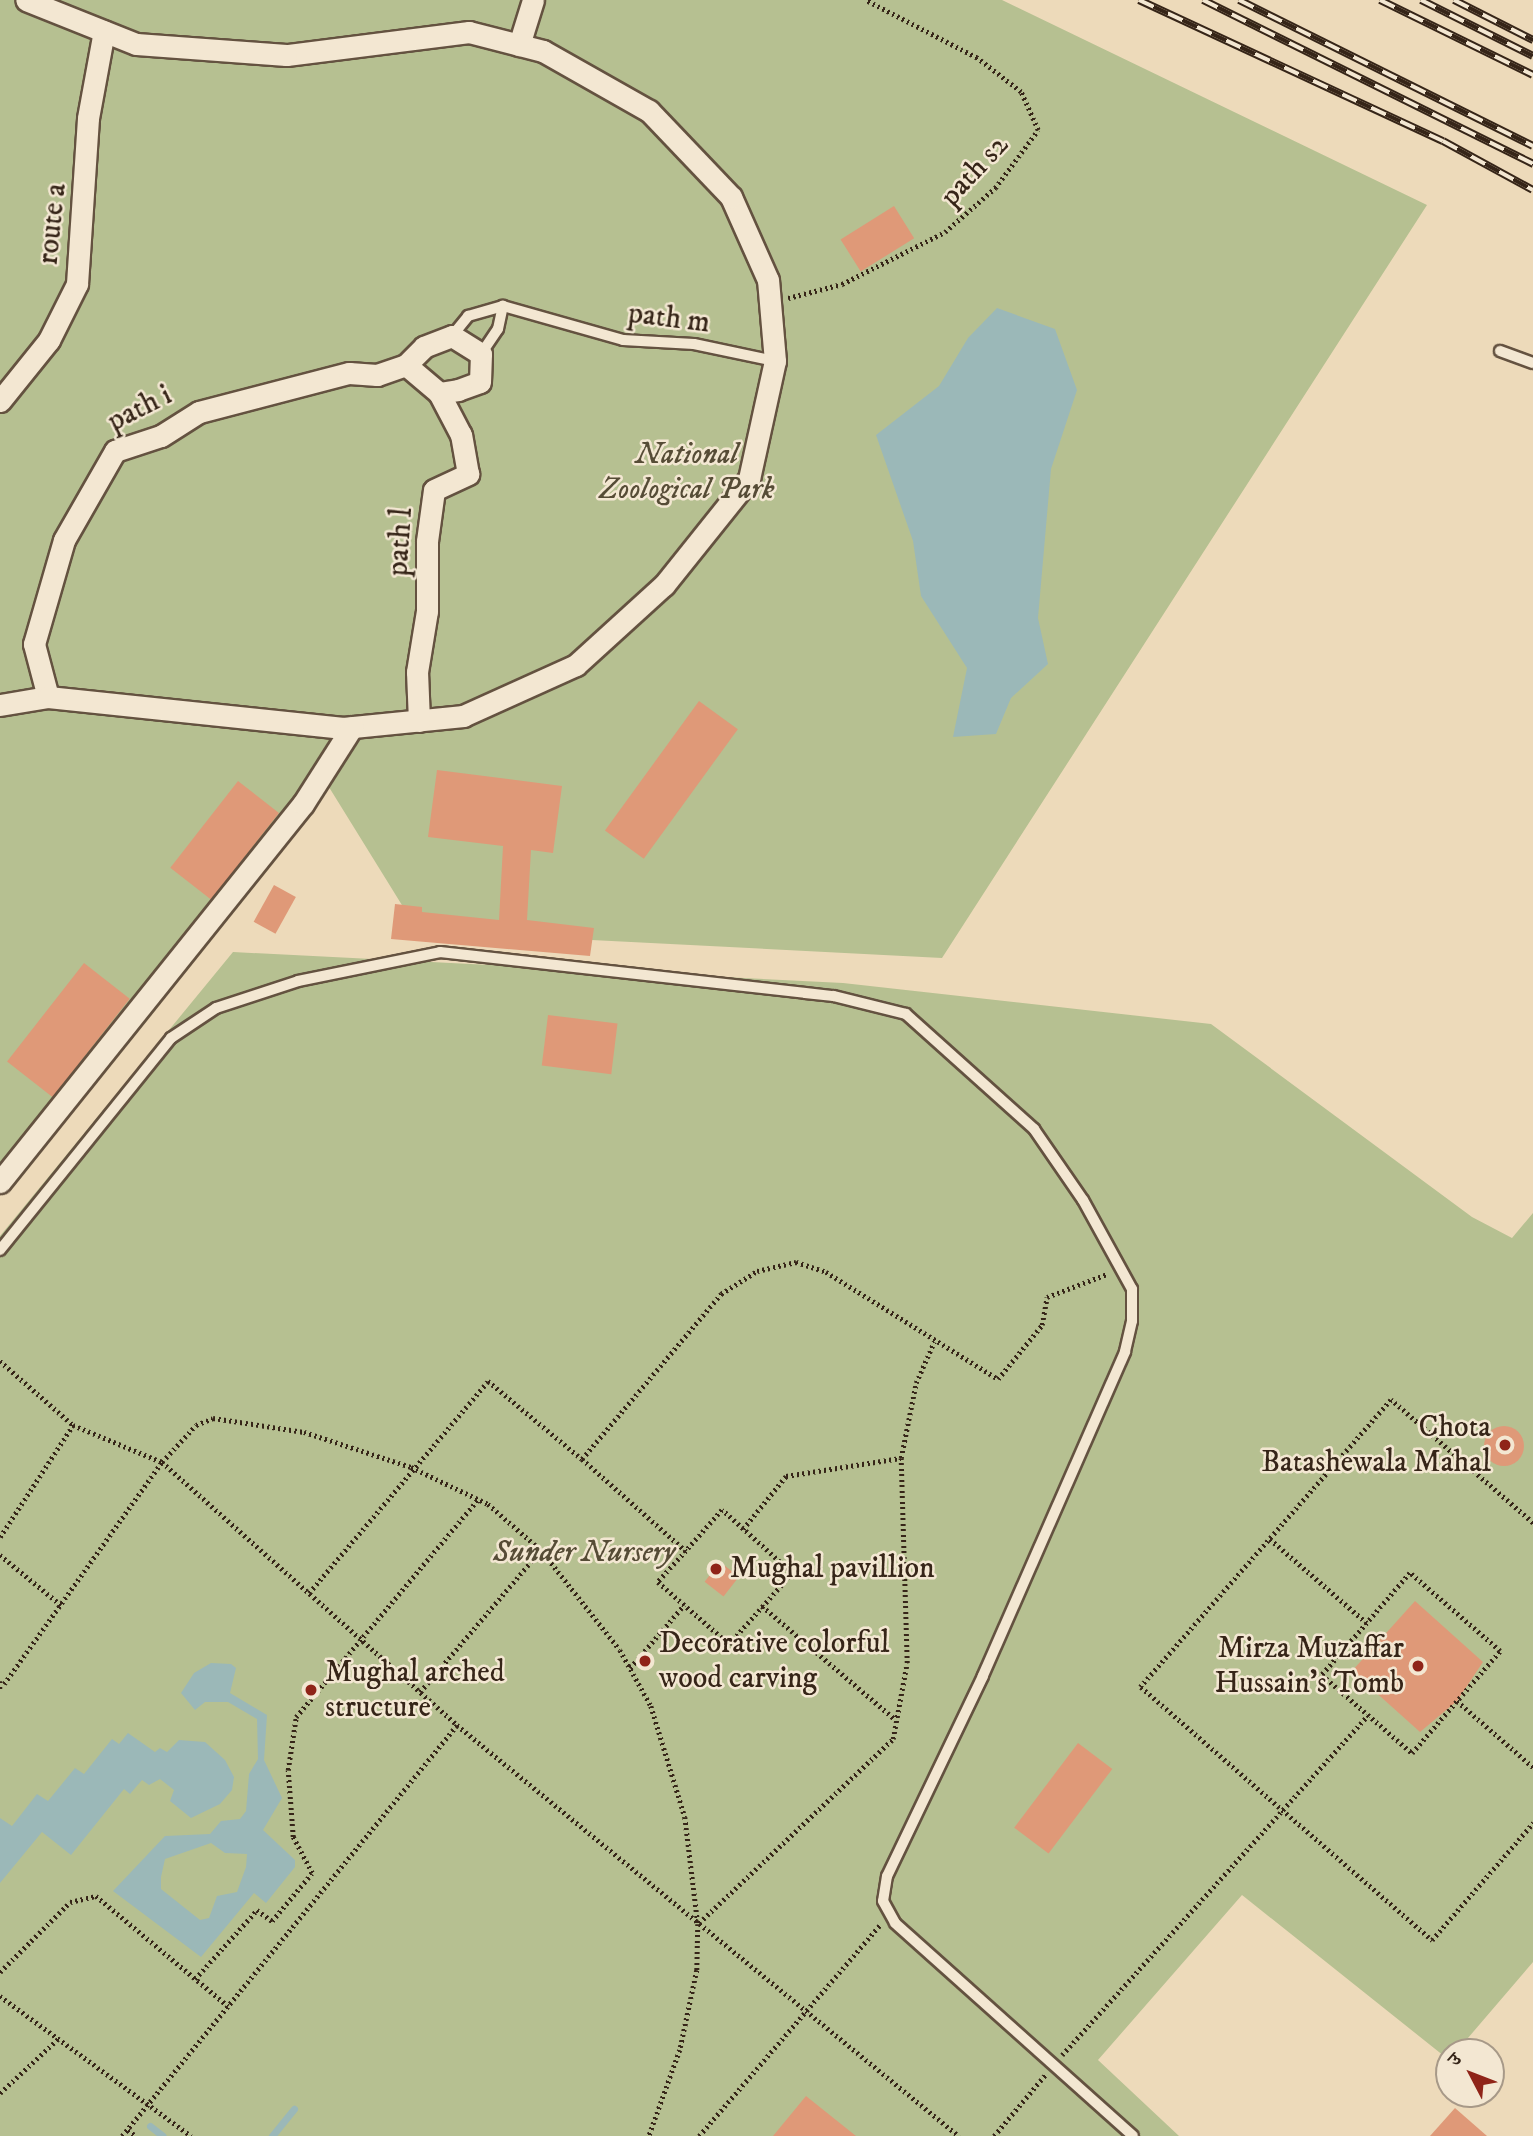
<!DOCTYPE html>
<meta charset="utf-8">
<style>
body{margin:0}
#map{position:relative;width:1533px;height:2136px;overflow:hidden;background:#eddaba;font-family:"IM FELL DW Pica","Noto Serif Devanagari",serif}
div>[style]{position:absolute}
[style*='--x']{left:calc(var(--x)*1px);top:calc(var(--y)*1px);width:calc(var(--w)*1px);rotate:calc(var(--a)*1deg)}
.green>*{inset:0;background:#b6c091}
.water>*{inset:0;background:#9bb8b8}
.stream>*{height:7px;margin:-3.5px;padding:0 3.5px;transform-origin:3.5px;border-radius:3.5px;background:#9bb8b8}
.building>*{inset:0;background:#df9978;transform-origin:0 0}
.round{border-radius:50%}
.path>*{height:4.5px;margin-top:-2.25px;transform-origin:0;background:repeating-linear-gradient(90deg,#362518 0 2px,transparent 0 5.5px)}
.roads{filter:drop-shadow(2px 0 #645240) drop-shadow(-2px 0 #645240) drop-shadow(0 2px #645240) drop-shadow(0 -2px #645240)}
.lane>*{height:10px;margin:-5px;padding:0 5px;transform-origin:5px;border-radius:5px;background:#f3e7d2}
.street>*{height:21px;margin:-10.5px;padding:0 10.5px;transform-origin:10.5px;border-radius:10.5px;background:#f3e7d2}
.rail>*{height:8px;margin-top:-4px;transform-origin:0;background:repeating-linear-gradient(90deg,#f3e7d2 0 16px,#362518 0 32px);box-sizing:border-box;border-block:2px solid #362518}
.dots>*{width:19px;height:19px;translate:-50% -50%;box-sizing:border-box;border:4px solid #f3e7d2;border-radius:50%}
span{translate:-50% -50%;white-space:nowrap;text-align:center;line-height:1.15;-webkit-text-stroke:5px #f3e7d2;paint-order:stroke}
.street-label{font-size:30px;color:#362518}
.park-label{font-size:30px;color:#564c36;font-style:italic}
.poi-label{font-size:30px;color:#362518}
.right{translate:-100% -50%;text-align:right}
.left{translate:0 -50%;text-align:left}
.north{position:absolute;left:1435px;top:2038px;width:70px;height:70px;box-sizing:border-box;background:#f3e7d2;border:2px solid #a79988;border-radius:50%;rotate:312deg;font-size:19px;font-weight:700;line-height:28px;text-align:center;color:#362518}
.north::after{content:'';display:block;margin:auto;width:24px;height:32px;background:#8f2418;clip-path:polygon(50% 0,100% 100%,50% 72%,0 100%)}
</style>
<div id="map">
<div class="green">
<div style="clip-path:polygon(0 0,1002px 0,1427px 205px,942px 958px,418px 931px,319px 771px,0 1170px)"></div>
<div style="clip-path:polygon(233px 952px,843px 983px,1211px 1024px,1472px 1217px,1512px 1238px,1533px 1213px,1533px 1962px,1456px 2052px,1449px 2052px,1449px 2060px,1242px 1895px,1098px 2060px,1179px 2136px,0 2136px,0 1236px)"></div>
</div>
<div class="water">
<div style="clip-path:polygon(997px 308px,1055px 329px,1077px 390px,1051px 469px,1038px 618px,1048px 664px,1011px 698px,996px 734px,953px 737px,967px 668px,921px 596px,913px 541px,876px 435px,939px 386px,968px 338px)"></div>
<div style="clip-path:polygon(evenodd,211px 1663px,231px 1664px,236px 1668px,230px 1693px,267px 1715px,264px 1760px,282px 1798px,263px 1830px,295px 1860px,295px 1867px,266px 1903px,254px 1893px,201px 1957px,113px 1891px,165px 1836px,210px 1834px,221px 1821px,240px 1819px,246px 1811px,249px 1774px,258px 1759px,257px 1719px,228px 1702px,205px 1702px,195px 1710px,181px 1693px,194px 1673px,211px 1663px,211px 1843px,225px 1853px,247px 1854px,246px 1867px,237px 1892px,217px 1896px,209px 1918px,200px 1920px,161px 1889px,161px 1877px,165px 1859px,211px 1843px)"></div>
<div style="clip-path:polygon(128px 1733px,155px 1752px,160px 1748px,167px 1752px,179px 1740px,205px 1742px,225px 1760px,234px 1777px,232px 1790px,220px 1804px,191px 1818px,170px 1801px,174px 1790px,160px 1779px,149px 1785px,142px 1780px,130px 1794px,124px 1789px,71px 1855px,42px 1832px,0 1883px,0 1818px,12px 1826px,37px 1794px,48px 1801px,75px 1768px,84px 1774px,112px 1739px,119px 1744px)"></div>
</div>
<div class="stream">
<div style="--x:150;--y:2126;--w:16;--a:38"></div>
<div style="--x:272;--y:2136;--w:35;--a:-51"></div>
</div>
<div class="building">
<div style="left:894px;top:206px;width:38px;height:63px;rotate:58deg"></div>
<div style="left:699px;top:701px;width:48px;height:160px;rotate:36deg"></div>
<div style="clip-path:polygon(437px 770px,562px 786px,553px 853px,531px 850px,527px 920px,594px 928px,590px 956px,391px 939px,395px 904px,422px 907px,422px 912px,499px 920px,503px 846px,428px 837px)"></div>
<div style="left:238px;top:781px;width:52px;height:110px;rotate:38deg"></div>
<div style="left:274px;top:885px;width:25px;height:42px;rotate:29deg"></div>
<div style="left:84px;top:963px;width:58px;height:125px;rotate:38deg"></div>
<div style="left:548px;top:1015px;width:70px;height:51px;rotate:7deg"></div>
<div class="round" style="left:1484px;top:1426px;width:40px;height:40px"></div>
<div style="left:720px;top:1562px;width:24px;height:25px;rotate:38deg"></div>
<div style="clip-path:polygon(1415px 1601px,1483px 1662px,1457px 1701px,1420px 1732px,1352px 1671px)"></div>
<div style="left:1078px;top:1743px;width:43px;height:106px;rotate:37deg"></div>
<div style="clip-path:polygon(806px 2096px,856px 2136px,773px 2136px)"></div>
<div style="clip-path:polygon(1455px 2108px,1487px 2136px,1430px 2136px)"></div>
</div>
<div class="path">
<div style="--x:788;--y:298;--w:56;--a:-14.5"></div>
<div style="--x:842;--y:284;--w:115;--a:-26.8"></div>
<div style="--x:945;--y:232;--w:67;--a:-41.3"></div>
<div style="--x:995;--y:188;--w:72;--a:-53.4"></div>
<div style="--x:1038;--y:130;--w:42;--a:-114.1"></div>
<div style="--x:1021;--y:92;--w:56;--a:-142.3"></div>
<div style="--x:977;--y:58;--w:126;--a:-152.6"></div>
<div style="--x:0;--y:1361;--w:97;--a:41.2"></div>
<div style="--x:582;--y:1459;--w:139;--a:41.5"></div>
<div style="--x:686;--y:1551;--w:42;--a:132.1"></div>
<div style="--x:658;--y:1582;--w:94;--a:41.1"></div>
<div style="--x:729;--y:1644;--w:95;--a:-48.4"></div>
<div style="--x:792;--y:1573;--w:94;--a:-138"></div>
<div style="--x:722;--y:1510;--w:55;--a:131.3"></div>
<div style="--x:1533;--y:1523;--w:188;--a:-139.1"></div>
<div style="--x:1391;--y:1400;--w:381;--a:131.1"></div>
<div style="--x:1141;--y:1687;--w:386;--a:41"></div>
<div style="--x:1432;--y:1940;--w:155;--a:-49.2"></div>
<div style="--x:743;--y:1529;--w:68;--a:-50.9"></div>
<div style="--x:786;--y:1476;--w:116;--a:-8.9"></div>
<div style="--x:0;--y:1537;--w:134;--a:-56.9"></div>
<div style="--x:73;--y:1425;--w:96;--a:22.6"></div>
<div style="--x:162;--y:1462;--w:395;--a:41.7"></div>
<div style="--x:457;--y:1725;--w:649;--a:39.31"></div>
<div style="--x:1270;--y:1539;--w:128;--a:40.9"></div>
<div style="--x:1367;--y:1623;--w:69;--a:130.9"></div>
<div style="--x:1322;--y:1675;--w:119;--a:40.9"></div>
<div style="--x:1412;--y:1753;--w:135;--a:-49.2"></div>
<div style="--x:1500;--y:1651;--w:119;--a:-139.1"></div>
<div style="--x:1410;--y:1573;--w:66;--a:130.7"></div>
<div style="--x:0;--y:1555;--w:79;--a:39.3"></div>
<div style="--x:309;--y:1593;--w:277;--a:-49.8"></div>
<div style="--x:488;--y:1381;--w:122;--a:39.7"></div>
<div style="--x:582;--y:1459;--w:216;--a:-49.9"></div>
<div style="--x:721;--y:1294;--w:43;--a:-32.6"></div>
<div style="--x:757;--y:1271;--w:40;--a:-13"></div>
<div style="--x:796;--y:1262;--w:32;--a:18"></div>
<div style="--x:826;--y:1272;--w:203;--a:31.9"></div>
<div style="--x:998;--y:1379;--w:70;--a:-50.8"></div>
<div style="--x:1042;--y:1325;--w:28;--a:-80"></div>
<div style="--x:1047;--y:1297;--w:64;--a:-21"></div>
<div style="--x:762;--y:1606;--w:176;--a:40.4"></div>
<div style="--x:630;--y:1668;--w:83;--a:-49.4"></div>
<div style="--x:0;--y:1681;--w:8;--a:90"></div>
<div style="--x:4;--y:1684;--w:272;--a:-54.6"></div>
<div style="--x:162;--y:1462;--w:50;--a:-47.4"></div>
<div style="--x:196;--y:1425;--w:18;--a:-22"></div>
<div style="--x:213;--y:1418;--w:92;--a:8.7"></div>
<div style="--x:304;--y:1432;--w:113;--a:18.1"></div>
<div style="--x:411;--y:1467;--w:85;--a:25.7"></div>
<div style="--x:488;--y:1504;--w:70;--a:41"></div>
<div style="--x:541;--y:1550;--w:127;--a:51.7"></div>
<div style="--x:620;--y:1650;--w:64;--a:61"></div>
<div style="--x:651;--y:1706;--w:116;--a:73"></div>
<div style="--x:685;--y:1817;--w:108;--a:83.1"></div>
<div style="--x:698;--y:1924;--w:46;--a:91.2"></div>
<div style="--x:697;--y:1970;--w:82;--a:102"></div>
<div style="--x:680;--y:2050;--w:91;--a:109.8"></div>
<div style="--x:420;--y:1692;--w:187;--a:-49.6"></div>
<div style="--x:1457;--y:1701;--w:101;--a:41"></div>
<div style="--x:699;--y:1923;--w:267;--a:-43.5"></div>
<div style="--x:893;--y:1739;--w:77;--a:-79.6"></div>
<div style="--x:907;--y:1663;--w:205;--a:-91.7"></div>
<div style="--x:901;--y:1458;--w:76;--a:-78.7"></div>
<div style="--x:916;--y:1383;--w:45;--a:-66.3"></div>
<div style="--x:0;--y:1972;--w:99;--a:-45"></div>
<div style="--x:70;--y:1902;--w:27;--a:-13"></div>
<div style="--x:96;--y:1896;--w:172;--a:39.8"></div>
<div style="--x:195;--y:1979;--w:93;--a:-48.1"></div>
<div style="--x:257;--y:1910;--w:19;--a:36"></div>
<div style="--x:272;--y:1921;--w:62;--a:-50.2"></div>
<div style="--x:312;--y:1873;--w:41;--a:-117.8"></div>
<div style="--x:293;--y:1837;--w:67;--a:-94.3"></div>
<div style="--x:288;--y:1770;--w:54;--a:-81.4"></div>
<div style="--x:296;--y:1717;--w:284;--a:-50.1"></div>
<div style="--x:0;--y:1996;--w:237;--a:36.2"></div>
<div style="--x:1062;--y:2055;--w:457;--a:-48"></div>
<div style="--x:0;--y:2093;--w:82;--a:-43"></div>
<div style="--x:128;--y:2130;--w:10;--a:37"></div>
<div style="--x:122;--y:2136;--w:530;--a:-50.82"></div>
<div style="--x:699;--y:2136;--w:279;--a:-49.4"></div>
<div style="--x:994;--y:2136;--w:80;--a:-50.1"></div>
</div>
<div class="roads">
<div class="lane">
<div style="--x:452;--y:336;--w:26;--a:-51"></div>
<div style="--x:468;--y:316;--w:36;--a:-16"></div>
<div style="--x:503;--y:306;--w:125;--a:15.8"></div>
<div style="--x:623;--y:340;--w:71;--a:3.2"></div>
<div style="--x:694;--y:344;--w:83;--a:11.9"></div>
<div style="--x:1500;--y:351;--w:35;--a:20"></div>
<div style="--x:481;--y:354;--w:30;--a:-56"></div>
<div style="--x:498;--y:329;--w:24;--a:-78"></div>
<div style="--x:0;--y:1250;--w:272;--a:-51.1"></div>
<div style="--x:171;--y:1038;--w:54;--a:-33.7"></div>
<div style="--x:216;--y:1008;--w:86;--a:-18.2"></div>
<div style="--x:298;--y:981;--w:145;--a:-11.5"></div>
<div style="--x:440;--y:952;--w:396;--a:6.4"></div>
<div style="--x:834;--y:996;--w:74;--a:14"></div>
<div style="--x:906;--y:1014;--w:172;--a:41.9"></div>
<div style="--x:1034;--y:1129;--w:86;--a:55.4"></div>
<div style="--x:1083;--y:1200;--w:102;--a:61.2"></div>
<div style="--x:1132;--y:1289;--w:32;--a:90"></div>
<div style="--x:1132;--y:1321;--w:32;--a:103"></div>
<div style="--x:1125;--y:1352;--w:354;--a:113.7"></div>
<div style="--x:983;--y:1676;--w:222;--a:115.6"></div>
<div style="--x:887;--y:1876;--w:25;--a:99"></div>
<div style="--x:883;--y:1901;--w:25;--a:61"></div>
<div style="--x:895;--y:1923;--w:319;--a:41.8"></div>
</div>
<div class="street">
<div style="--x:519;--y:45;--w:47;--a:-72.7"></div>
<div style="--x:0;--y:401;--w:78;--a:-51.2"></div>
<div style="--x:49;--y:340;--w:63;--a:-63.4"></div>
<div style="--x:77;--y:284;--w:166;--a:-86.2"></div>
<div style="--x:88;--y:118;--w:88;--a:-79.6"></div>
<div style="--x:48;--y:697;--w:55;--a:-104.8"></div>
<div style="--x:34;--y:644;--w:108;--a:-73.9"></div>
<div style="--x:64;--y:540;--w:103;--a:-60.2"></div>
<div style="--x:115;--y:451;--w:48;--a:-18.1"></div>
<div style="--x:161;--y:436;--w:45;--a:-32.3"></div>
<div style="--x:199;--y:412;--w:155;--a:-14.6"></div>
<div style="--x:349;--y:373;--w:28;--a:4"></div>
<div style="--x:377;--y:375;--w:31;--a:-19"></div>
<div style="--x:406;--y:365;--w:43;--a:40.3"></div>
<div style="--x:439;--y:393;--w:19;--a:-9"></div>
<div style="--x:458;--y:390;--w:23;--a:-20"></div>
<div style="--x:480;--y:382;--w:28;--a:-88"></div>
<div style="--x:481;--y:354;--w:34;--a:-148"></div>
<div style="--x:452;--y:336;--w:30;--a:159"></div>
<div style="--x:424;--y:347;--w:25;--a:135"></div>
<div style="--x:0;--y:705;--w:49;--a:-9.5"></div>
<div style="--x:48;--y:697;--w:297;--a:6"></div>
<div style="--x:343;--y:728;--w:121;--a:-5.7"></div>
<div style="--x:463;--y:716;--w:124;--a:-24.3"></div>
<div style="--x:576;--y:665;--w:119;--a:-42.3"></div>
<div style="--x:664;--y:585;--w:136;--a:-51.3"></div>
<div style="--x:749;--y:479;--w:121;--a:-77.6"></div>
<div style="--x:775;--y:361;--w:81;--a:-94.9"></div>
<div style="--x:768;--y:280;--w:91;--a:-114"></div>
<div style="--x:731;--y:197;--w:119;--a:-133.6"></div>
<div style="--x:649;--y:111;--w:122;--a:-150.5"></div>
<div style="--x:543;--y:51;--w:76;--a:-165.6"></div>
<div style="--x:469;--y:32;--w:184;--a:172.8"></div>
<div style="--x:286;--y:55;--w:150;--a:-175.8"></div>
<div style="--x:136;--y:44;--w:118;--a:-158.2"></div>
<div style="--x:419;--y:721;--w:49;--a:-92.3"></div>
<div style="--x:417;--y:672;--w:62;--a:-80.7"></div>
<div style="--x:427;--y:611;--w:70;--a:-90"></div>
<div style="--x:427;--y:541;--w:51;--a:-82.2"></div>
<div style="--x:434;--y:490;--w:38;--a:-25"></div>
<div style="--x:468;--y:474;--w:40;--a:-100"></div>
<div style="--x:461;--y:435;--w:47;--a:-117.6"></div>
<div style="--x:0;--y:1182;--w:484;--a:-51.3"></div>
<div style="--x:303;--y:804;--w:91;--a:-57.5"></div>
</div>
</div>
<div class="rail">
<div style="--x:1139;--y:0;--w:335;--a:24.9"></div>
<div style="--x:1443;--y:141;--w:102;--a:28.6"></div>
<div style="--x:1203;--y:0;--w:369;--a:26.4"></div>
<div style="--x:1239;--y:0;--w:328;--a:26.4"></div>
<div style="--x:1380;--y:0;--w:170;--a:26.1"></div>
<div style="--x:1421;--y:0;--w:125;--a:26.6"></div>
<div style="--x:1454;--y:0;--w:89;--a:26.9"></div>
</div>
<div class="dots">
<div style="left:1505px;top:1445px;background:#8f2418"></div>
<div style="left:716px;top:1569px;background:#8f2418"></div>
<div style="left:645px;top:1661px;background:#8f2418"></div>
<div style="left:1418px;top:1666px;background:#8f2418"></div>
<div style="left:311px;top:1690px;background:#8f2418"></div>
</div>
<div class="street-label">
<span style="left:975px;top:171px;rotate:-47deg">path s2</span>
<span style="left:53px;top:224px;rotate:-84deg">route a</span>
<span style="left:669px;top:319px;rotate:7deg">path m</span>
<span style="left:140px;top:409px;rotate:-27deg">path i</span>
<span style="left:401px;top:542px;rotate:-86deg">path l</span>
</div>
<div class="park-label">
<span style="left:687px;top:472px">National<br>Zoological Park</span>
<span style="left:584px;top:1553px">Sunder Nursery</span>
</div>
<div class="poi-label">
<span class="right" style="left:1491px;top:1445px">Chota<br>Batashewala Mahal</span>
<span class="left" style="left:730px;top:1569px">Mughal pavillion</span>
<span class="left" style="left:659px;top:1661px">Decorative colorful<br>wood carving</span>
<span class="right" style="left:1404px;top:1666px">Mirza Muzaffar<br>Hussain’s Tomb</span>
<span class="left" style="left:325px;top:1690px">Mughal arched<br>structure</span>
</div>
<div class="north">उ</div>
</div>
